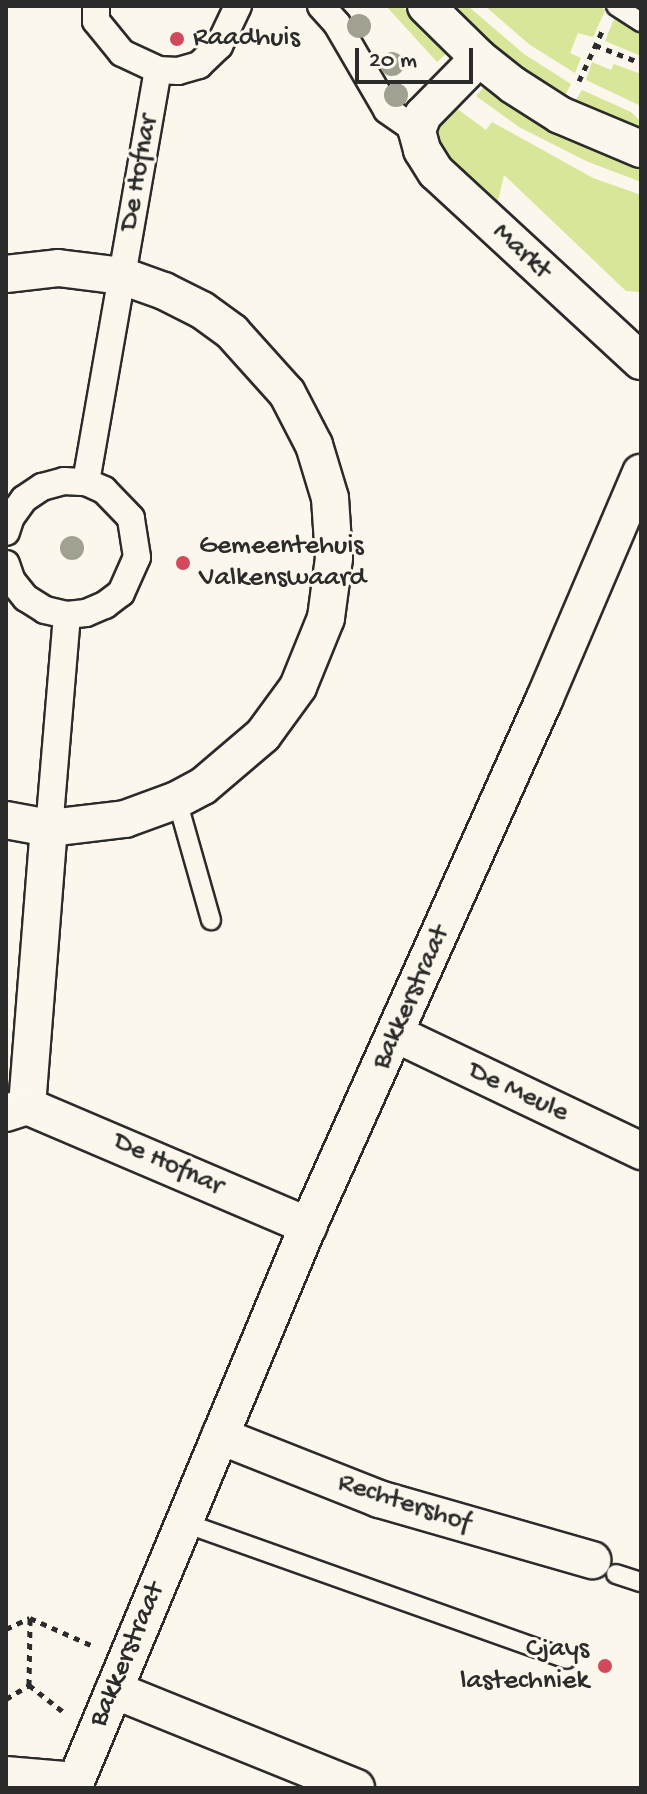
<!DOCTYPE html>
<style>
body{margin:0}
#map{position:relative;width:647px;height:1794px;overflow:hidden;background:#fbf7ec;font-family:"Gochi Hand",sans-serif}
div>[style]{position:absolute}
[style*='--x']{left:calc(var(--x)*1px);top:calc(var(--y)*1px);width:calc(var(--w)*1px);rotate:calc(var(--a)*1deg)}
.green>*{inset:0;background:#d8e699}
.path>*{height:5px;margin-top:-2.5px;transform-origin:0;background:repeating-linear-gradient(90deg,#2b2b2b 0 6px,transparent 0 12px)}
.roads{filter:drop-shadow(2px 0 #2b2b2b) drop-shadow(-2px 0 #2b2b2b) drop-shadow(0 2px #2b2b2b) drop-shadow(0 -2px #2b2b2b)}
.service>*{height:18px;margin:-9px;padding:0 9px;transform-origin:9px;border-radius:9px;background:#fbf7ec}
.pedestrian>*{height:26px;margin:-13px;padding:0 13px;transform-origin:13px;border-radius:13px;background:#fbf7ec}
.minor>*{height:36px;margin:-18px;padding:0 18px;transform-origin:18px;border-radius:18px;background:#fbf7ec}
.trees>*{width:24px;height:24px;margin:-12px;border-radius:50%;background:#a0a191}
.dots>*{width:22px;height:22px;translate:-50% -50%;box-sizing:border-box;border:4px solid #fbf7ec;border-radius:50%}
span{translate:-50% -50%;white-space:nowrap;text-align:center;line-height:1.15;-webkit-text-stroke:6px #fbf7ec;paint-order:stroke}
.poi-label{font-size:28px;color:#2b2b2b}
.left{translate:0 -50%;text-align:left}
.right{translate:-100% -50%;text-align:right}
.street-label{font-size:28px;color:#2b2b2b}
.frame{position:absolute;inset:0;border:8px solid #2b2b2b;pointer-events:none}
.scale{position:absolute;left:355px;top:48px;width:118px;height:36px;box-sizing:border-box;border:4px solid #2b2b2b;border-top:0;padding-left:10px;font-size:24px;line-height:28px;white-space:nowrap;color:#2b2b2b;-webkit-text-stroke:6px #fbf7ec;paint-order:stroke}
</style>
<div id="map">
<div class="green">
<div style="clip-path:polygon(386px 6px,402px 6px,446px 54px,437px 62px)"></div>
<div style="clip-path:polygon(450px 6px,468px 6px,524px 54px,571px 84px,565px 95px,503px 55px)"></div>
<div style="clip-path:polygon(485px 6px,601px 6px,605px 11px,593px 37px,578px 33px,570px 53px,581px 58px,575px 73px,530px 45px)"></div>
<div style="clip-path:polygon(614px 19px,641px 32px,641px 56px,605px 41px)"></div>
<div style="clip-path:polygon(592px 62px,611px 70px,614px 64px,641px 74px,641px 106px,586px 80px)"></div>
<div style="clip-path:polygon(484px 87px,562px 136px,641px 169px,641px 182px,586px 161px,519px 127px,476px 96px)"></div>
<div style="clip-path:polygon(582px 90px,631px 112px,641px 122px,641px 130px,575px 101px)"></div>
<div style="clip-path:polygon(452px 105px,486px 130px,492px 122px,593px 178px,641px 195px,641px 292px,626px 291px,504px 175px,496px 210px,435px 152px,435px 124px)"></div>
</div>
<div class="path">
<div style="--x:595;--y:45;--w:49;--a:21.4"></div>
<div style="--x:579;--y:81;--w:57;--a:-65.2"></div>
<div style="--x:6;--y:1629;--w:26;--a:-25"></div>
<div style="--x:30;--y:1618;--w:69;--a:24"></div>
<div style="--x:29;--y:1685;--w:47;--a:38.1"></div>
<div style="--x:6;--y:1699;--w:27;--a:-31"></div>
<div style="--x:29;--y:1685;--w:67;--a:-89.1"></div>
</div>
<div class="roads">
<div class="service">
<div style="--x:616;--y:6;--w:30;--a:33"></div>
<div style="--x:177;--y:800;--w:125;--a:74.2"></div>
<div style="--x:185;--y:1523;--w:405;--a:19.6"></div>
<div style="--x:616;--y:1574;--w:26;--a:18"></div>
</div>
<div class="pedestrian">
<div style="--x:96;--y:6;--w:15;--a:90"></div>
<div style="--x:96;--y:21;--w:41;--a:50.9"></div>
<div style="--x:122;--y:53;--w:40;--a:25"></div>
<div style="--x:158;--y:70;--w:20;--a:3"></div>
<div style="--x:178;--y:71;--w:22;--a:-16"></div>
<div style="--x:199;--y:65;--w:28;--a:-44"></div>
<div style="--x:219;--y:46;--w:44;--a:-64.6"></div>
<div style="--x:321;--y:6;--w:24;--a:48"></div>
<div style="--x:337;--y:24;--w:99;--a:59.8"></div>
<div style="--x:387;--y:110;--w:37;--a:35"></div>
<div style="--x:6;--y:532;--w:16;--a:-72"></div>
<div style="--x:11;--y:517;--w:22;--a:-54"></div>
<div style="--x:24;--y:499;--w:22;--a:-34"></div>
<div style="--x:42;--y:487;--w:23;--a:-15"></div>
<div style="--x:64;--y:481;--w:22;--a:3"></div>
<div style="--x:86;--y:482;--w:418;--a:-80.1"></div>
<div style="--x:6;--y:564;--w:18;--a:71"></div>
<div style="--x:12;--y:581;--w:22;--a:51"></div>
<div style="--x:26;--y:598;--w:22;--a:32"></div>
<div style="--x:45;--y:610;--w:23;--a:13"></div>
<div style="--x:67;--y:615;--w:214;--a:94.8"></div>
<div style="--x:67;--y:615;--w:19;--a:-6"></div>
<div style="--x:86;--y:613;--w:21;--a:-23"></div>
<div style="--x:105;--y:605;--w:20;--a:-37"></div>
<div style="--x:121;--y:593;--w:39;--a:-66"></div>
<div style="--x:137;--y:557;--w:39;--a:-99"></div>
<div style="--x:131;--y:518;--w:39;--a:-134"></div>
<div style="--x:104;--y:490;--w:20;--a:-156"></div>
</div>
<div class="minor">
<div style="--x:426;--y:6;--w:74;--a:44.5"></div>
<div style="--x:479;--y:58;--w:43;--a:38.5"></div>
<div style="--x:513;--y:85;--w:56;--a:32.6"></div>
<div style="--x:560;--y:115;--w:88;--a:22.8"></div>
<div style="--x:479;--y:58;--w:80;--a:134.5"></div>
<div style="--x:423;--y:115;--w:17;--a:111"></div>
<div style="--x:417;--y:131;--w:20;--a:75"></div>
<div style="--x:422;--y:150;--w:26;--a:58"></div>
<div style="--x:436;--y:172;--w:279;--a:42.7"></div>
<div style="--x:6;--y:274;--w:52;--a:-6.6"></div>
<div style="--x:58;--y:268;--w:64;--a:7.1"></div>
<div style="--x:122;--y:276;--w:45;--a:19.7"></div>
<div style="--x:164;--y:291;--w:42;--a:26.6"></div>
<div style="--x:202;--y:310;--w:37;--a:36"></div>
<div style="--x:232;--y:332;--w:82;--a:48"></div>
<div style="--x:287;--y:393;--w:59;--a:62.6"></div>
<div style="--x:314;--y:445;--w:55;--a:73.2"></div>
<div style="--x:330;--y:498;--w:60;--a:86.2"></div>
<div style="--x:334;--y:558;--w:61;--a:97.6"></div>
<div style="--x:326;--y:618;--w:74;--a:112.1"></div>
<div style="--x:298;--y:687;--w:59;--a:126.1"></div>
<div style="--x:263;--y:735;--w:79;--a:139.6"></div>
<div style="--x:203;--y:786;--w:30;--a:152"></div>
<div style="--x:177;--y:800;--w:55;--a:159.9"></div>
<div style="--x:125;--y:819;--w:77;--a:173.2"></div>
<div style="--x:49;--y:828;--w:44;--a:-169.5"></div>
<div style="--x:396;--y:1034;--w:272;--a:25.5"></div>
<div style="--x:27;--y:1106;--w:279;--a:-85.5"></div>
<div style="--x:6;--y:1113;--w:22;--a:-18"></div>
<div style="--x:27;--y:1106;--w:306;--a:23.1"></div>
<div style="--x:220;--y:1436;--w:171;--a:21.6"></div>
<div style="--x:379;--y:1499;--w:222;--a:16"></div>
<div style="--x:114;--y:1690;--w:261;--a:22"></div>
<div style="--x:6;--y:1775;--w:70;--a:4.9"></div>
<div style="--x:73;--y:1788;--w:609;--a:-67.31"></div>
<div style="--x:308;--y:1226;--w:577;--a:-65.84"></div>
<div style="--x:544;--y:700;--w:247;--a:-66.9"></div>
</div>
</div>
<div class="trees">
<div style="left:359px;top:26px"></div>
<div style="left:392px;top:64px"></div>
<div style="left:396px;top:95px"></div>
<div style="left:72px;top:548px"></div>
</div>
<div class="dots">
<div style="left:177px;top:39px;background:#d1495b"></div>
<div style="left:183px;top:563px;background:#d1495b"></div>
<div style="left:605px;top:1666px;background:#d1495b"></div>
</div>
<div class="poi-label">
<span class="left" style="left:193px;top:39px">Raadhuis</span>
<span class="left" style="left:199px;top:563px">Gemeentehuis<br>Valkenswaard</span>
<span class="right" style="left:589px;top:1666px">Cjays<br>lastechniek</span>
</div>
<div class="street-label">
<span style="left:140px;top:173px;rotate:-80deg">De Hofnar</span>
<span style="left:521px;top:252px;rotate:43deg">Markt</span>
<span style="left:412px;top:998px;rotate:-66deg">Bakkerstraat</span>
<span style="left:518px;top:1093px;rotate:25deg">De Meule</span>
<span style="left:168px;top:1165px;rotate:24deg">De Hofnar</span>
<span style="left:404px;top:1504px;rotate:18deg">Rechtershof</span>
<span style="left:128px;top:1655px;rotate:-67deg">Bakkerstraat</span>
</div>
<div class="frame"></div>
<div class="scale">20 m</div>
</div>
